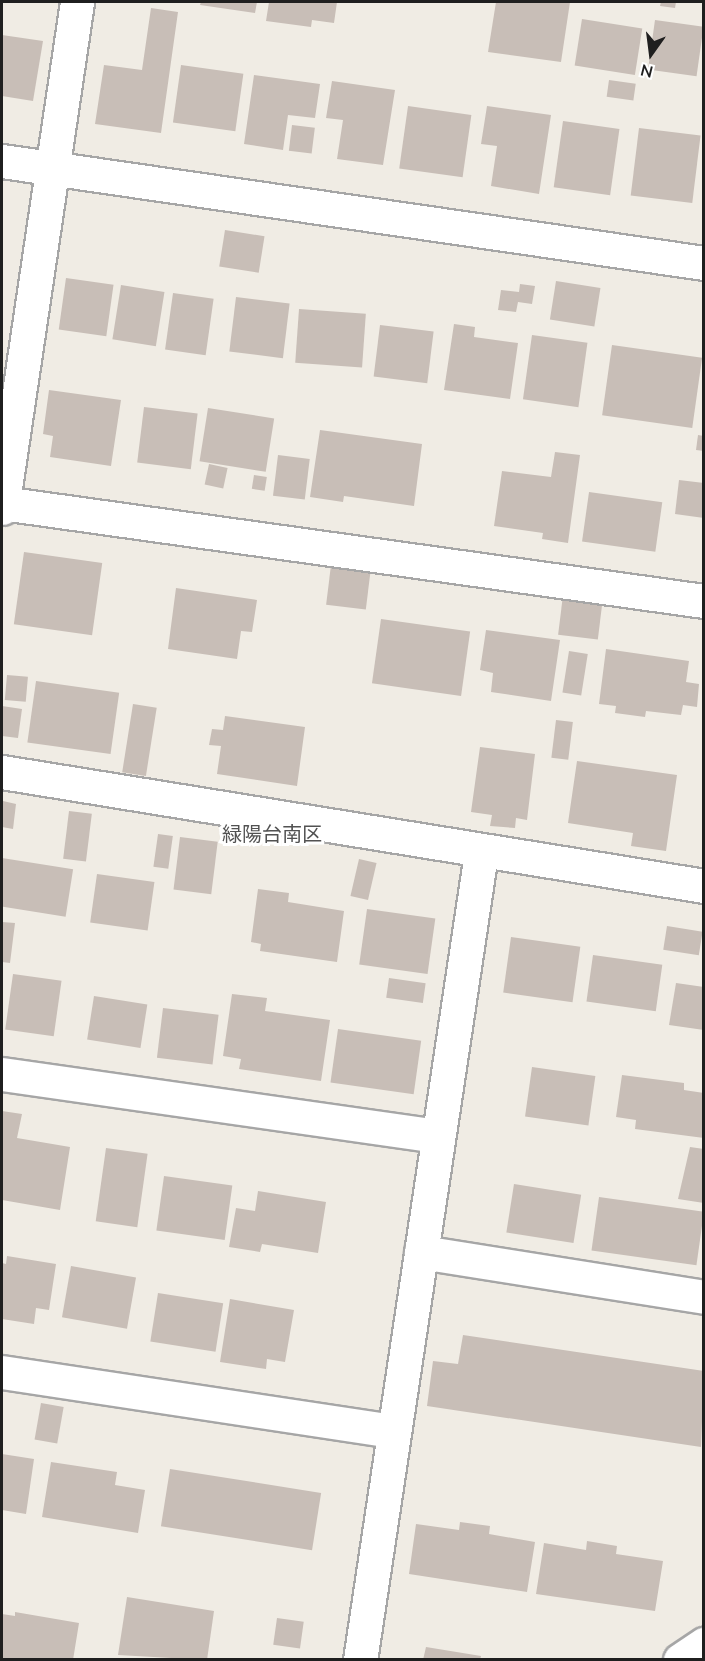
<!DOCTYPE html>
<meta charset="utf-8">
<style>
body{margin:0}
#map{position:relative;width:705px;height:1661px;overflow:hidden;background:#f0ece4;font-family:Mulish,"Noto Sans JP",sans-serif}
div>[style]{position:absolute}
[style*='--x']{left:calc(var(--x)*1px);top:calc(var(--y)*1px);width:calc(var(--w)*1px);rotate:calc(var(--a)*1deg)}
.building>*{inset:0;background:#c8beb7;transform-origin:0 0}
.roads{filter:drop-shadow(2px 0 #a6a6a6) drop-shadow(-2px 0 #a6a6a6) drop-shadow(0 2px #a6a6a6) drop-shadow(0 -2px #a6a6a6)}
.street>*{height:33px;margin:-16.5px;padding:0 16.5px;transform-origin:16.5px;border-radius:16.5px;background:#fff}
span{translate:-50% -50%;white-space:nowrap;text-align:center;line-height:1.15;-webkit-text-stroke:6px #fff;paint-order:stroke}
.quarter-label{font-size:20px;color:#525252}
.frame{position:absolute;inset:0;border:3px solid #1f1f1f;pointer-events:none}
.north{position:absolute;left:621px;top:24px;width:60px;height:60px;-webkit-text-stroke:4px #fff;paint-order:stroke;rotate:194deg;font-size:16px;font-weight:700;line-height:24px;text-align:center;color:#1f1f1f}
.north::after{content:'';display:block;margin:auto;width:21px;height:27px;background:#1f1f1f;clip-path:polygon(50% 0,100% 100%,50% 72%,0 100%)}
</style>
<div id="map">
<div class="building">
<div style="clip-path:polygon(201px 2px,257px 2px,255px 13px,200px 5px)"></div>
<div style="clip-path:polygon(269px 2px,337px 2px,334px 23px,312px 20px,311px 27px,266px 21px)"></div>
<div style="clip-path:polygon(496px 2px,570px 2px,561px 62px,488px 52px)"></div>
<div style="clip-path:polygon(661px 2px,676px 2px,675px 8px,660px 6px)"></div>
<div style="clip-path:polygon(151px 8px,178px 12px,161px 133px,95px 124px,104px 65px,142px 70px)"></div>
<div style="left:582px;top:19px;width:61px;height:47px;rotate:9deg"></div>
<div style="left:655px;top:20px;width:49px;height:50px;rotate:8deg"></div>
<div style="clip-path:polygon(2px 35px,43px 41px,33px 101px,2px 96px)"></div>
<div style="left:181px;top:65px;width:63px;height:58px;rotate:8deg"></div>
<div style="clip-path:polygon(254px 75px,320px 84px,315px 118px,288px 115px,283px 150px,244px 144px)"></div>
<div style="left:609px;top:80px;width:27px;height:17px;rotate:8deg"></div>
<div style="clip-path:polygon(332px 81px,395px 90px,383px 165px,337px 159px,343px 120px,326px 118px)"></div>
<div style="left:408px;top:106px;width:64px;height:63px;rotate:8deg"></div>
<div style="clip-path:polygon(487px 106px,551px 115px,539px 194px,491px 186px,497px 146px,481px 144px)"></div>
<div style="left:563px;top:121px;width:57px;height:67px;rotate:8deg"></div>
<div style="left:292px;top:125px;width:23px;height:26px;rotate:7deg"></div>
<div style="left:639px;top:128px;width:62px;height:68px;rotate:7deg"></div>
<div style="left:225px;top:230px;width:40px;height:37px;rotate:9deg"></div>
<div style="left:66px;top:278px;width:48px;height:52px;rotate:8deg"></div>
<div style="left:556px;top:281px;width:45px;height:39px;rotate:9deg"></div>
<div style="clip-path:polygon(520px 284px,535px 286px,532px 304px,518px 302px,516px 312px,498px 310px,501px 290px,519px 292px)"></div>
<div style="left:121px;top:285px;width:44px;height:55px;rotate:9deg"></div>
<div style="left:173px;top:293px;width:41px;height:57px;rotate:8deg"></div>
<div style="left:236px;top:297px;width:54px;height:55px;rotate:7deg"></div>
<div style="left:299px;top:309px;width:67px;height:54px;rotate:4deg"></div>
<div style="clip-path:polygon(454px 324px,475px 327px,474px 337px,518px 343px,510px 399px,444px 390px)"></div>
<div style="left:380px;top:325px;width:54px;height:52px;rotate:7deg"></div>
<div style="left:532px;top:335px;width:56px;height:65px;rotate:8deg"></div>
<div style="left:612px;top:345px;width:91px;height:71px;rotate:8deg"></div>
<div style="clip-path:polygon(49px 390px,121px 400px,111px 466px,50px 457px,53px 436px,43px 434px)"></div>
<div style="left:144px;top:407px;width:54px;height:56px;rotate:7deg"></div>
<div style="left:208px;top:408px;width:67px;height:54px;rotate:9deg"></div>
<div style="clip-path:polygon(320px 430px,422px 444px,414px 506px,344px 496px,343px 502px,310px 497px)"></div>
<div style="clip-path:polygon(698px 435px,704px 436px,704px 451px,696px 450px)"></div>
<div style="clip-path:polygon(555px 452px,580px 455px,568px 543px,542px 539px,543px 533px,494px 526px,502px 471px,551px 477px)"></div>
<div style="left:278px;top:455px;width:32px;height:41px;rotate:7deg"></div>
<div style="left:209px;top:464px;width:19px;height:21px;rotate:12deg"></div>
<div style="left:254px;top:475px;width:13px;height:14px;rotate:9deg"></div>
<div style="clip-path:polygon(679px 480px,704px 483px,704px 518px,675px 514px)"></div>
<div style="left:589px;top:492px;width:74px;height:50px;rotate:8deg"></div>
<div style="left:24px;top:552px;width:79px;height:73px;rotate:8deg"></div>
<div style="left:331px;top:565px;width:40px;height:40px;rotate:7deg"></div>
<div style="clip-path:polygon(176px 588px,257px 600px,252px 632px,241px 631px,237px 659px,168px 649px)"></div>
<div style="left:563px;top:595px;width:40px;height:40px;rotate:7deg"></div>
<div style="left:381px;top:619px;width:90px;height:65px;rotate:8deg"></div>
<div style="clip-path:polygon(486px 630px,560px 640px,551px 701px,491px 692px,493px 673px,480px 670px)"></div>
<div style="clip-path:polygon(606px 649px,689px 661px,686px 682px,699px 684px,697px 707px,683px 705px,681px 715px,646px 711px,645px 717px,615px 713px,616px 706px,599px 704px)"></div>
<div style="left:569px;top:651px;width:19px;height:42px;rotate:9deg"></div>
<div style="left:7px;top:675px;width:21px;height:25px;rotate:5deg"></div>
<div style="left:36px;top:681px;width:84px;height:62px;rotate:8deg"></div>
<div style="left:133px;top:704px;width:24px;height:69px;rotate:9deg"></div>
<div style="clip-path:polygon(2px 706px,22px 709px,18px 738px,2px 736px)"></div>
<div style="clip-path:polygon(225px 716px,305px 727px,297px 786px,217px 774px,221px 746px,209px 745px,212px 729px,223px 730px)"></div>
<div style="left:556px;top:720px;width:17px;height:38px;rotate:7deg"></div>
<div style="clip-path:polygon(480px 747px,535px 754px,527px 820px,516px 818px,515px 828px,490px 826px,492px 815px,471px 812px)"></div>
<div style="clip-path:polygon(577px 761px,677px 775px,666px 851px,631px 846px,633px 833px,568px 823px)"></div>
<div style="clip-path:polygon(3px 801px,16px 804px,13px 829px,2px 827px)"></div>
<div style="left:69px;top:811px;width:23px;height:48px;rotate:7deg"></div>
<div style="left:158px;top:834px;width:15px;height:33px;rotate:8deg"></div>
<div style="left:180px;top:837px;width:38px;height:53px;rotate:7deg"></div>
<div style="left:2px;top:858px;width:72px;height:48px;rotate:9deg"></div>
<div style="left:359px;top:859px;width:18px;height:38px;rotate:13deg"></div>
<div style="left:97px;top:874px;width:58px;height:49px;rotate:8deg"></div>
<div style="clip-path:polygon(258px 889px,289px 893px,288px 902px,344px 911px,337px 962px,260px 951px,261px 944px,251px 942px)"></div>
<div style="left:367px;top:909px;width:69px;height:56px;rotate:8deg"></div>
<div style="clip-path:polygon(2px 922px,15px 923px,10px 963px,2px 962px)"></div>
<div style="left:667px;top:926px;width:36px;height:24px;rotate:9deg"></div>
<div style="left:511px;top:937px;width:70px;height:56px;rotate:8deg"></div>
<div style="left:593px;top:955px;width:70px;height:47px;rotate:8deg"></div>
<div style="left:13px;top:974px;width:49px;height:56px;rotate:8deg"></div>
<div style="left:389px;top:978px;width:37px;height:20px;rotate:8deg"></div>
<div style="clip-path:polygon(676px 983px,704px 987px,704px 1030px,669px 1025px)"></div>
<div style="clip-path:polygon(232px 994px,267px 998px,265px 1011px,330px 1020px,321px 1081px,239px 1069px,241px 1059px,223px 1056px)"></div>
<div style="left:94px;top:996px;width:54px;height:44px;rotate:9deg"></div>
<div style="left:163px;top:1008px;width:56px;height:50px;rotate:7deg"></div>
<div style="left:338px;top:1029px;width:84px;height:54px;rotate:8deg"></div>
<div style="left:532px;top:1067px;width:64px;height:50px;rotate:8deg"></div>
<div style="clip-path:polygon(622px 1075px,684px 1083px,684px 1090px,704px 1093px,704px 1138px,635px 1129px,636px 1120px,616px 1117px)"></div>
<div style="clip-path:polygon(2px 1111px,22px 1114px,17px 1138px,70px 1147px,60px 1210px,2px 1200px)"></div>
<div style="clip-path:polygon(690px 1147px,704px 1149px,704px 1203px,678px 1199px)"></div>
<div style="left:106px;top:1148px;width:42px;height:74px;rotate:8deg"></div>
<div style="left:164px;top:1176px;width:69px;height:55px;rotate:8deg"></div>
<div style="left:514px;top:1184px;width:68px;height:49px;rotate:9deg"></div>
<div style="clip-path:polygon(258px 1191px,326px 1202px,318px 1253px,262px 1244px,260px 1252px,229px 1247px,236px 1208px,255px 1211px)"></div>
<div style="left:599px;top:1197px;width:106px;height:54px;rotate:8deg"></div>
<div style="clip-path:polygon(7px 1256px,56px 1264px,49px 1310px,36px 1308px,34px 1324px,2px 1319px,2px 1263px,6px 1264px)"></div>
<div style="left:71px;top:1266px;width:66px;height:52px;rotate:10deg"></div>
<div style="left:158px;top:1293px;width:66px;height:49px;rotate:9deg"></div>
<div style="clip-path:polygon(230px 1299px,294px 1310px,285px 1362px,267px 1359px,266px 1369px,220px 1362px)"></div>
<div style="clip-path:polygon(463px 1335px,704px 1371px,701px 1447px,427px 1406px,433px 1361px,458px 1364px)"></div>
<div style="left:41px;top:1403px;width:23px;height:37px;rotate:10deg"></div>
<div style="clip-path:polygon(2px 1454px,34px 1459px,26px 1514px,2px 1510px)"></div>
<div style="clip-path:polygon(51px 1462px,117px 1472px,115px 1485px,145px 1490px,138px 1533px,42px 1517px)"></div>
<div style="left:170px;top:1469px;width:153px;height:58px;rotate:9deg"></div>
<div style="clip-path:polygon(460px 1522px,490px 1526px,489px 1534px,535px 1542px,527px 1592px,409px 1574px,416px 1524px,459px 1530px)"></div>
<div style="clip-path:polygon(587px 1541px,617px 1546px,616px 1554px,663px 1561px,655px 1611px,536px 1594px,544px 1543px,586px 1550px)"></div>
<div style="clip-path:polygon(127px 1597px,214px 1611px,207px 1660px,118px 1655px)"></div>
<div style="clip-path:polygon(15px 1612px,79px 1623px,73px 1660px,2px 1660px,2px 1614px,15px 1616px)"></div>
<div style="left:277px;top:1618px;width:27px;height:27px;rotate:8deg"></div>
<div style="clip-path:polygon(426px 1647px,481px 1656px,480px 1660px,423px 1660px)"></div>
</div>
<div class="roads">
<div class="street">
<div style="--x:2;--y:161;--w:709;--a:8.27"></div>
<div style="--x:2;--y:503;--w:709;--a:7.95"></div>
<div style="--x:2;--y:508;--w:512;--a:-81.57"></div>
<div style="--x:2;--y:772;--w:711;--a:9.22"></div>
<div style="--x:2;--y:1074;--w:440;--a:8.1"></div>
<div style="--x:421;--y:1252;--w:287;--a:9"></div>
<div style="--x:2;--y:1372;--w:396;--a:8.6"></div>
<div style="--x:360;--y:1660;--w:816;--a:-81.47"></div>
<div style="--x:680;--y:1660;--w:29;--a:-34"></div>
</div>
</div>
<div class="quarter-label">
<span style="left:272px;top:833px">緑陽台南区</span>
</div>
<div class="frame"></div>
<div class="north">N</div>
</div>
